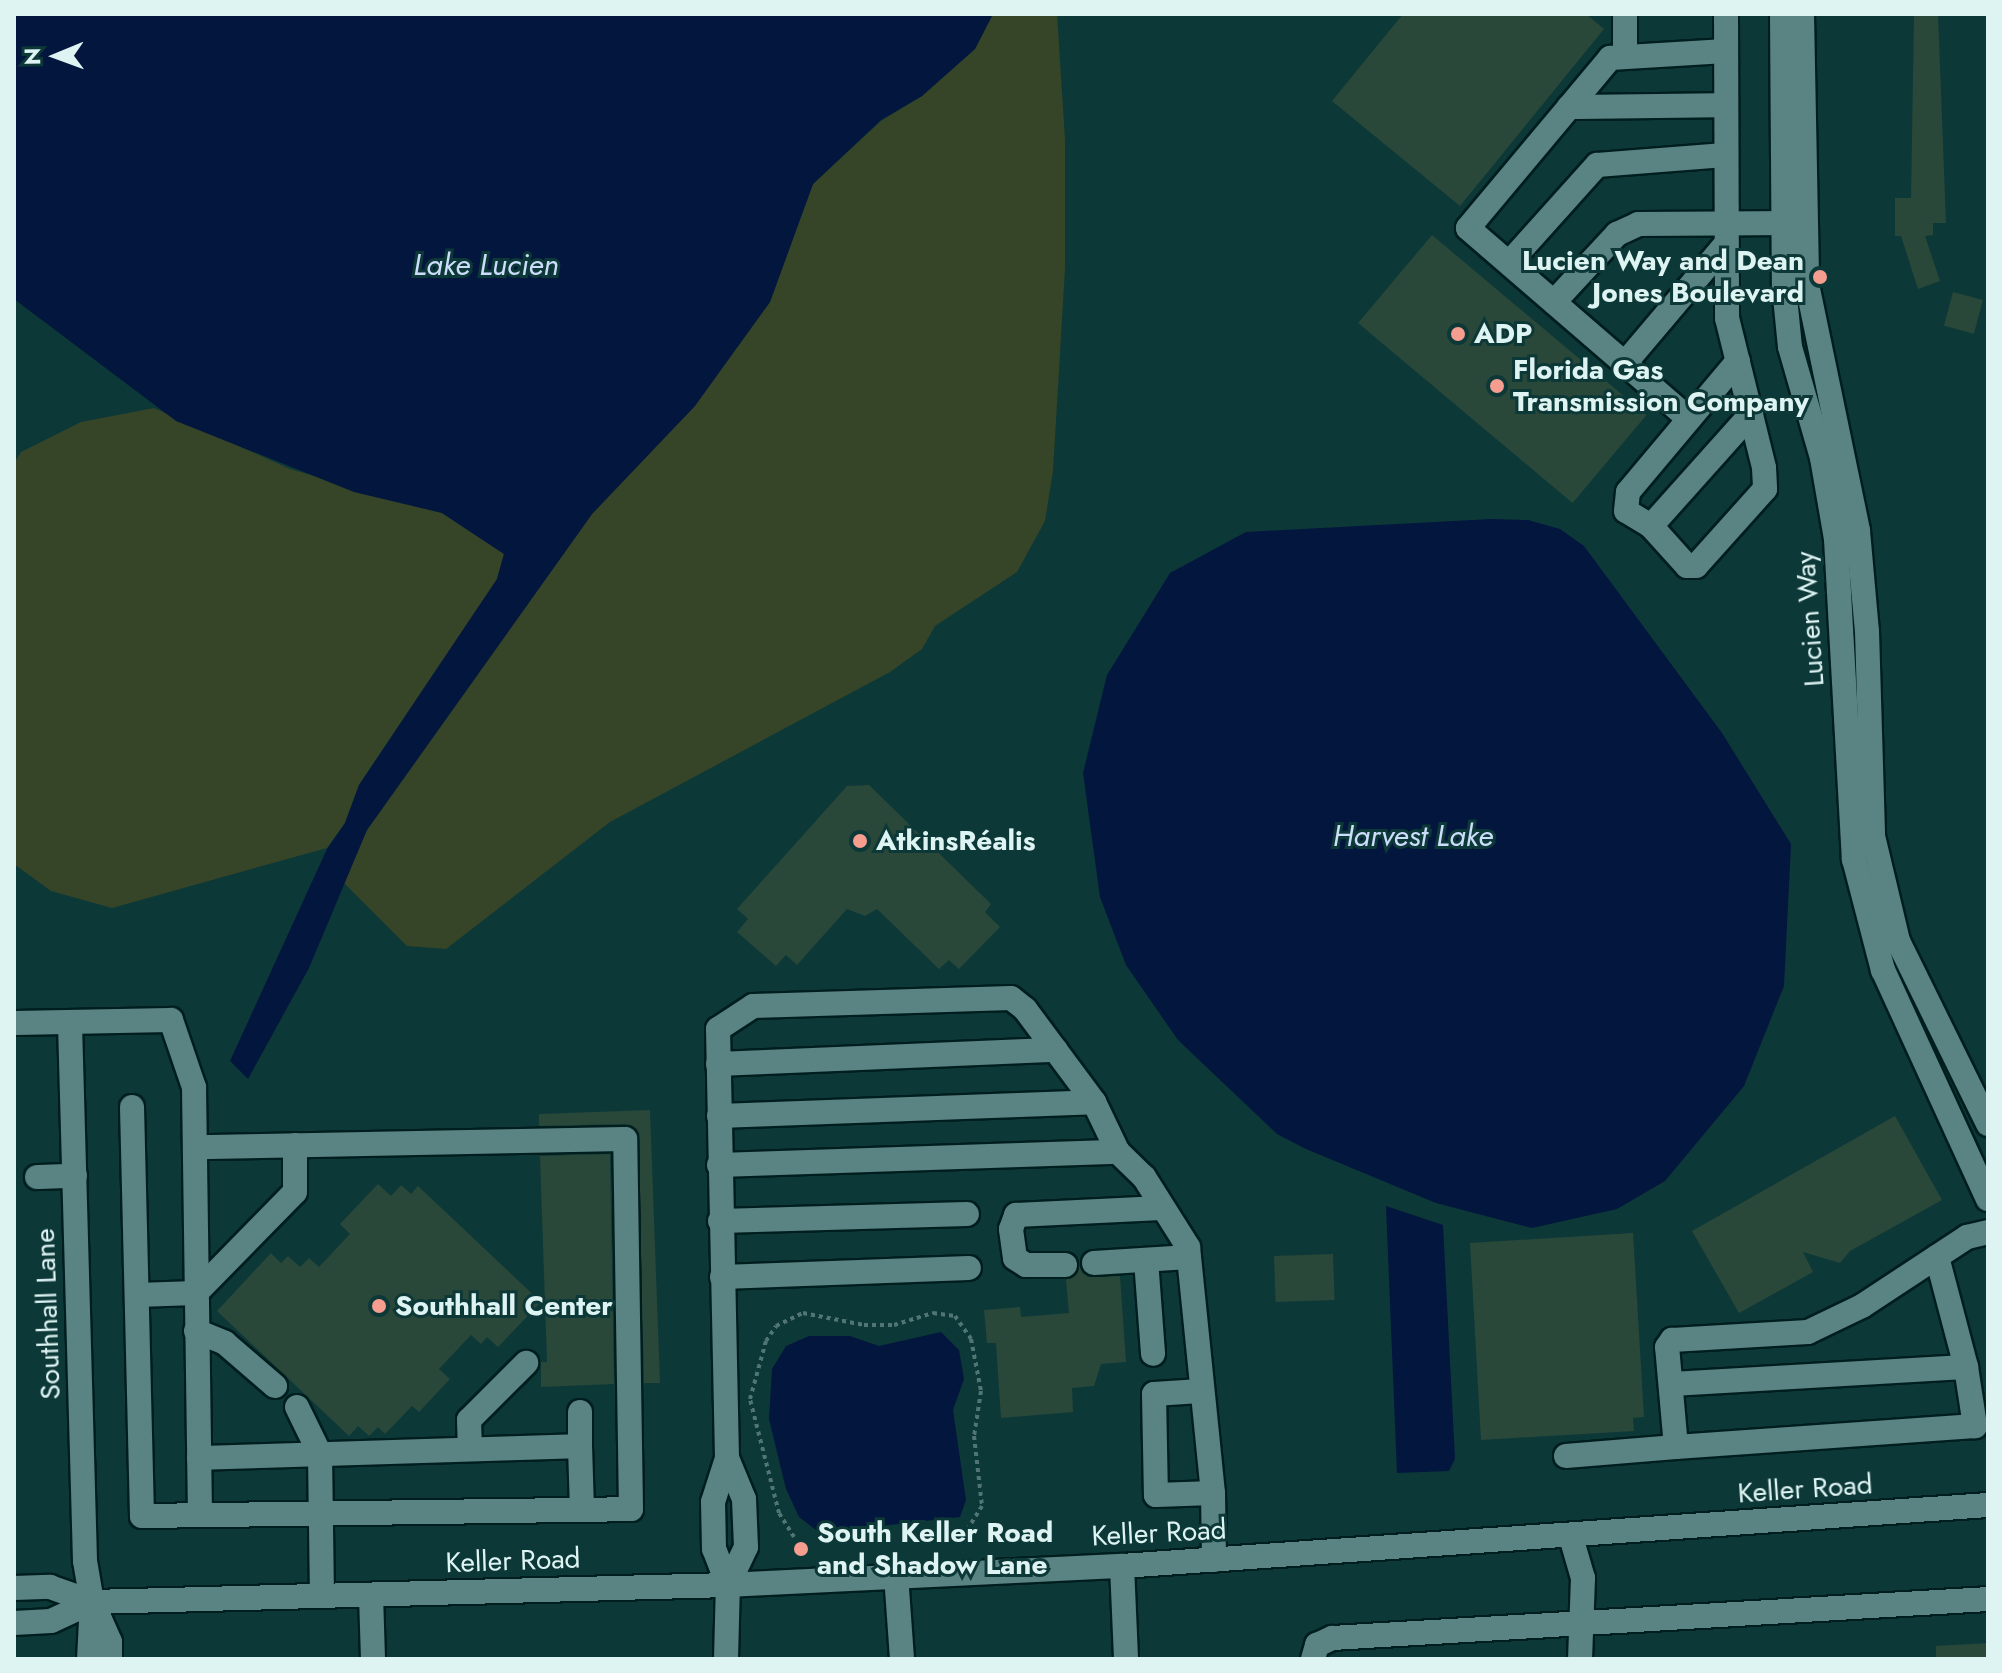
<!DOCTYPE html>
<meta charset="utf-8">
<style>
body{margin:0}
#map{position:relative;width:2002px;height:1673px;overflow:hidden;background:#0d3838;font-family:Jost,sans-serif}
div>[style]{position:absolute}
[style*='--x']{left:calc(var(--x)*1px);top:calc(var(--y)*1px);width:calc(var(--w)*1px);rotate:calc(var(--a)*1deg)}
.green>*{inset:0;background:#364427}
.water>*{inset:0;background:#03163e}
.building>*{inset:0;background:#294839;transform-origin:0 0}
.path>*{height:4px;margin-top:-2px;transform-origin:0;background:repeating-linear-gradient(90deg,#517575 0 4px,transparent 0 8px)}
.roads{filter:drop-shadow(2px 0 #001e1e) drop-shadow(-2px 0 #001e1e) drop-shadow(0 2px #001e1e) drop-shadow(0 -2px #001e1e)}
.minor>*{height:24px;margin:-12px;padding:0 12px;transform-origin:12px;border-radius:12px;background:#5a8383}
.dots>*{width:22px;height:22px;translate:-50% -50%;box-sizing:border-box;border:4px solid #0d3838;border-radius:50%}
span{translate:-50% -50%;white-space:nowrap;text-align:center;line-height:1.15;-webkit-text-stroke:6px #0d3838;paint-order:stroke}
.poi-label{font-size:28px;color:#def4f3;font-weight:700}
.right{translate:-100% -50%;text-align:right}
.left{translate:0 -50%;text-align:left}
.street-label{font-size:28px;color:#def4f3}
.water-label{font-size:30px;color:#ccddfb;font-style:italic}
.frame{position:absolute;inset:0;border:16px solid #def4f3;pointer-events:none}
.north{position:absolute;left:16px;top:16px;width:80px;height:80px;-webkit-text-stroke:6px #0d3838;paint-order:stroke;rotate:269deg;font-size:22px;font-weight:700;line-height:32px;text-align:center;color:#def4f3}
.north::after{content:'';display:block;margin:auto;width:28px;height:36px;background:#def4f3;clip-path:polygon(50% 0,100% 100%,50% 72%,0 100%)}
</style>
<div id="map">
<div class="green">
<div style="clip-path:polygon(993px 14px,1057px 14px,1065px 139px,1065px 269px,1053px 471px,1045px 521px,1017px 572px,935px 626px,922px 649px,890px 672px,610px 822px,446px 949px,407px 946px,342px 881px,367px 830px,592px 514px,694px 406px,770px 302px,813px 184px,881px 121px,922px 96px,975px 49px)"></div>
<div style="clip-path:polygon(154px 408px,290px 469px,442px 513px,504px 554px,497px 579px,359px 785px,345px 823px,327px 848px,112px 908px,51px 891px,14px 864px,14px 463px,21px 452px,81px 422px)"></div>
</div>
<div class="water">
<div style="clip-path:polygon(14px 14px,993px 14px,975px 49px,922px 96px,881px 120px,813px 184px,770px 302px,695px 406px,592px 514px,367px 830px,309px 968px,248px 1079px,230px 1061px,327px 849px,345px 823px,359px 785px,497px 579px,504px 554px,442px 513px,354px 492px,176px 421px,14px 299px)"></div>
<div style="clip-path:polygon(1491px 519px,1528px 520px,1560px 529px,1584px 546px,1722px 733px,1791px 844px,1784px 986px,1744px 1086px,1665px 1181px,1617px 1209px,1532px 1228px,1436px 1203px,1306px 1149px,1277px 1134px,1178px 1040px,1126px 965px,1100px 897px,1083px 773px,1107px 675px,1170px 573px,1246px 532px)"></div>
<div style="clip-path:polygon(1386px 1206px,1443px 1225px,1455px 1459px,1449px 1471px,1397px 1473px)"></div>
<div style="clip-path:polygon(941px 1332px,959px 1350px,964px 1379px,953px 1410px,966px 1500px,960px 1517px,820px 1533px,799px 1517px,786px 1489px,769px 1419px,772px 1369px,786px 1346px,809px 1336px,850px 1336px,879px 1346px)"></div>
</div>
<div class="building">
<div style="clip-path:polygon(1403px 14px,1586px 14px,1604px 29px,1460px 206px,1332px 101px)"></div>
<div style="clip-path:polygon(1914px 14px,1938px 14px,1946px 223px,1933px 223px,1933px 235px,1925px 236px,1940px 281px,1918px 289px,1901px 236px,1895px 236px,1895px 198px,1911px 198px)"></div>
<div style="left:1432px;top:235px;width:280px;height:115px;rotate:40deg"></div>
<div style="left:1953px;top:292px;width:31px;height:35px;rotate:15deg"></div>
<div style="clip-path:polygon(869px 785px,991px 904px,985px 912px,1000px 927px,959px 969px,949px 960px,939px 969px,877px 909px,865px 916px,847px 909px,797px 965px,786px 955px,776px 966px,737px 932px,748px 919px,737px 909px,847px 786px)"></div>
<div style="clip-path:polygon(650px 1110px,660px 1383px,644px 1383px,638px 1132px,625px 1124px,539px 1126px,539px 1114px)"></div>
<div style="clip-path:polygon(1895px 1116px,1942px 1200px,1850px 1251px,1840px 1263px,1803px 1252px,1813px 1272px,1739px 1313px,1692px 1231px)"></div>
<div style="clip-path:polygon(610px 1154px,614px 1384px,541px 1387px,541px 1362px,547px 1362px,540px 1156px)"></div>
<div style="clip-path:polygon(378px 1184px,391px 1196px,401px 1185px,411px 1194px,418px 1186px,541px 1302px,498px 1347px,487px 1337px,481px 1344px,471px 1335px,439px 1369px,450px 1379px,419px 1412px,412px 1406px,385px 1434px,378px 1427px,369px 1436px,358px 1426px,349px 1436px,217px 1311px,271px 1253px,281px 1263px,288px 1256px,300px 1267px,309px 1258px,319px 1267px,350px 1234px,340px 1224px)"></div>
<div style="clip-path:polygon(1633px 1233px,1644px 1417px,1633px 1418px,1634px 1431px,1481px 1440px,1470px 1243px)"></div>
<div style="left:1333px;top:1254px;width:46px;height:59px;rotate:88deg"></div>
<div style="clip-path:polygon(1080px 1266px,1088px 1277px,1120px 1276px,1126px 1362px,1101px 1364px,1094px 1386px,1072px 1388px,1073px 1412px,1001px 1418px,996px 1343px,987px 1343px,984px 1310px,1020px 1307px,1021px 1317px,1069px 1313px,1066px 1280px)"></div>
<div style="clip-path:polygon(1988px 1643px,1988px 1659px,1936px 1659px,1936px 1646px)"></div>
</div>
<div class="path">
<div style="--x:794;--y:1537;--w:28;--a:-122"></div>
<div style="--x:779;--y:1513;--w:118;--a:-104.3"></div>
<div style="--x:750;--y:1399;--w:60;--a:-74.6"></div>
<div style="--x:766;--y:1341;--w:18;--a:-56"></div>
<div style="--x:776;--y:1326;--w:30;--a:-26"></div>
<div style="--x:803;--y:1313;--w:62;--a:11.1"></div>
<div style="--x:864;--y:1325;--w:30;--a:0"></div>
<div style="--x:894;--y:1325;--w:41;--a:-17.1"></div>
<div style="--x:933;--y:1313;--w:22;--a:8"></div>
<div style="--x:955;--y:1316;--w:28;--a:55"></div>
<div style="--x:971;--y:1339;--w:53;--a:79.1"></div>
<div style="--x:981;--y:1391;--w:46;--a:98.8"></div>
<div style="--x:974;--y:1436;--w:70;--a:83.5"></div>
<div style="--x:982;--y:1506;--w:26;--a:122"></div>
</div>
<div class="roads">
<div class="minor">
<div style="--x:1625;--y:14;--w:43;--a:90"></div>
<div style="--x:1726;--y:14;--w:304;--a:89.8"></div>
<div style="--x:1727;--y:318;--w:154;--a:76.1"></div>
<div style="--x:1764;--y:468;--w:21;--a:87"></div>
<div style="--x:1765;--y:489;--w:103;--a:131.9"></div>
<div style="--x:1696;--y:566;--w:9;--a:180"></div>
<div style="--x:1687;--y:566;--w:54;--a:-132"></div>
<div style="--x:1651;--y:526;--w:29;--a:-149"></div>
<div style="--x:1626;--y:511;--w:19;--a:-84"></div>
<div style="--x:1628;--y:492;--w:171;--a:-50"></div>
<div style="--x:1782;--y:14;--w:273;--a:89.6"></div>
<div style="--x:1784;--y:287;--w:60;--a:84.3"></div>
<div style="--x:1790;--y:347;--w:116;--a:73.9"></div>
<div style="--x:1822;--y:458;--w:82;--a:80.2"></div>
<div style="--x:1836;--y:539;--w:321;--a:86.8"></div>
<div style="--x:1854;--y:859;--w:115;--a:75.4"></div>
<div style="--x:1883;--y:970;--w:252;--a:65.4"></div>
<div style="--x:1802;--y:14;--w:270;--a:88.9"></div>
<div style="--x:1807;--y:284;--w:252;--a:78.3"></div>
<div style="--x:1858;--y:531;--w:100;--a:84.9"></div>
<div style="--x:1867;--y:631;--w:205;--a:88.3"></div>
<div style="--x:1873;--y:836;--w:108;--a:76.6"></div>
<div style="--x:1898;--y:941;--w:204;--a:63.8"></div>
<div style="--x:1569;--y:107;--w:157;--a:-0.7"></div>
<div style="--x:1509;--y:263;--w:132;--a:-48.1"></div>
<div style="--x:1597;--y:165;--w:128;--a:-4.5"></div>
<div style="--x:1554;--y:302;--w:93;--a:-47.2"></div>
<div style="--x:1617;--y:234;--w:23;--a:-25"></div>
<div style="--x:1638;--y:224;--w:158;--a:-0.4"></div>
<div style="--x:1626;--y:362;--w:153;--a:-49.8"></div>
<div style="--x:1689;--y:419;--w:292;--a:-139.2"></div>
<div style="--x:1468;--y:228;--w:222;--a:-50.1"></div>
<div style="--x:1610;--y:58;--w:116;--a:-3.5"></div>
<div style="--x:1651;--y:526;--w:150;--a:-48.2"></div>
<div style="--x:14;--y:1023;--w:157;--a:-1.1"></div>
<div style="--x:171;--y:1020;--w:71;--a:71.1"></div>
<div style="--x:194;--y:1087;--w:428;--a:89.2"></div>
<div style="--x:70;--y:1024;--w:537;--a:88.4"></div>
<div style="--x:85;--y:1561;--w:42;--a:80.3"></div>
<div style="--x:92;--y:1602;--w:57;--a:93"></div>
<div style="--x:718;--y:1064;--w:338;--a:-2.4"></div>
<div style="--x:132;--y:1107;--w:409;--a:88.6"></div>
<div style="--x:142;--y:1516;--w:489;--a:-0.8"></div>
<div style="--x:631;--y:1509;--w:370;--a:-90.9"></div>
<div style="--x:625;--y:1139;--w:429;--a:178.9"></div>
<div style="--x:719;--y:1116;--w:375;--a:-2.1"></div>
<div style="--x:719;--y:1165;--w:399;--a:-1.9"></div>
<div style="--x:37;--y:1177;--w:38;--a:-2"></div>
<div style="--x:720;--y:1221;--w:247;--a:-1.6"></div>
<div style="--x:1937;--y:1257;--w:114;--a:75.2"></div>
<div style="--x:1146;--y:1260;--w:94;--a:85.7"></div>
<div style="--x:1094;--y:1263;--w:95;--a:-3.6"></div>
<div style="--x:1065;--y:1265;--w:39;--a:180"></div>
<div style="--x:1026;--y:1265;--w:13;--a:-148"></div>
<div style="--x:1015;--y:1258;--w:29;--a:-98"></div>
<div style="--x:1011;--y:1229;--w:15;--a:-70"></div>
<div style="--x:1016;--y:1215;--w:145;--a:-2.8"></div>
<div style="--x:722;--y:1277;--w:247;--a:-2.1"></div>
<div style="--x:137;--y:1295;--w:59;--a:-1.9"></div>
<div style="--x:196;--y:1293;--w:141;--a:-45.6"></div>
<div style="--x:295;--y:1192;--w:47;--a:-90"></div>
<div style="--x:196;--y:1331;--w:31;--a:22"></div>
<div style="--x:225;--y:1343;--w:66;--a:40.7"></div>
<div style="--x:1671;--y:1384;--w:295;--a:-3.3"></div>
<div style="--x:1966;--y:1367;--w:60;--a:81.3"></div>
<div style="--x:1975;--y:1426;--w:300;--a:176"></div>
<div style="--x:1200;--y:1391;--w:46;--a:176.3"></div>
<div style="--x:1154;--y:1394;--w:101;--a:88.9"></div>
<div style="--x:1156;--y:1495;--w:57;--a:-2"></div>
<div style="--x:297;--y:1407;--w:52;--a:63.9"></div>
<div style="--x:320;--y:1454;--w:142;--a:89.2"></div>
<div style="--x:580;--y:1446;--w:64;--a:88.2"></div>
<div style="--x:470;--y:1449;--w:29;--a:-92"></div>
<div style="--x:469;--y:1420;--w:81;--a:-45"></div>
<div style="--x:1566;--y:1456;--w:110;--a:-4.7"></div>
<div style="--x:1676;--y:1447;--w:100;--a:-95.1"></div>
<div style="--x:1667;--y:1347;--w:9;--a:-54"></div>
<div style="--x:1672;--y:1340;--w:136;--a:-3.4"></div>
<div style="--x:1808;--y:1332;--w:60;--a:-25.7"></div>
<div style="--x:1862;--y:1306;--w:126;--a:-33.3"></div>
<div style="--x:1967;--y:1237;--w:22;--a:-13"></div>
<div style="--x:199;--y:1458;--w:381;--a:-1.8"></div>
<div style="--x:580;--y:1446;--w:34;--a:-90"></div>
<div style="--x:1571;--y:1537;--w:43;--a:73.7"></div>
<div style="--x:1583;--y:1578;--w:81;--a:92.1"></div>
<div style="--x:1122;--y:1566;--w:93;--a:87.5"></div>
<div style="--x:896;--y:1575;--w:84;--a:85.9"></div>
<div style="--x:728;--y:1585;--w:39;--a:-111"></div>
<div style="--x:714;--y:1549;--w:47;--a:-91.2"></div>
<div style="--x:713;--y:1502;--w:46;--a:-72.3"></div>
<div style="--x:727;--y:1458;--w:429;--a:-91.2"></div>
<div style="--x:718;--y:1029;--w:42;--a:-33.3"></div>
<div style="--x:753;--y:1006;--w:258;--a:-1.8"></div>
<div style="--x:1011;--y:998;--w:18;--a:38"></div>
<div style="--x:1025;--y:1009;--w:116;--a:53.4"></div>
<div style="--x:1094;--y:1102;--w:55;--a:64.4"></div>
<div style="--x:1118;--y:1152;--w:36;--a:44"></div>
<div style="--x:1144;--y:1177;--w:83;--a:57.8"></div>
<div style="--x:1188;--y:1247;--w:247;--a:84.2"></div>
<div style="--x:1213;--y:1493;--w:67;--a:89.1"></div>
<div style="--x:14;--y:1588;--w:36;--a:-2"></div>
<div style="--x:50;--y:1587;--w:45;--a:19.7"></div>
<div style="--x:371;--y:1595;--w:64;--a:88.2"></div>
<div style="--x:95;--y:1608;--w:37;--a:66"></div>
<div style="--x:110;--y:1642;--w:17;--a:90"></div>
<div style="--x:14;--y:1623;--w:37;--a:-3"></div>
<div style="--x:51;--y:1621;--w:45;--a:-24.9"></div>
<div style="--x:92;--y:1602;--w:636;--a:-1.53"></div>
<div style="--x:728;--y:1585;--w:394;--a:-2.8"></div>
<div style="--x:1122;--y:1566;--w:868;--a:-4.03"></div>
<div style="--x:726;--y:1659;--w:74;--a:-88.5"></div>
<div style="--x:728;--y:1585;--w:42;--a:-64.7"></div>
<div style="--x:746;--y:1547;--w:48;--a:-92.4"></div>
<div style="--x:744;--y:1499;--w:44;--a:-112.5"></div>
<div style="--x:1313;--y:1659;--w:15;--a:-74"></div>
<div style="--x:1317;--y:1645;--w:17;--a:-25"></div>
<div style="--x:1332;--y:1638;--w:657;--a:-3.4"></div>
</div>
</div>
<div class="dots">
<div style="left:1820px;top:277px;background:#f59d8e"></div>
<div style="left:1458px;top:334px;background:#f59d8e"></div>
<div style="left:1497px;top:386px;background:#f59d8e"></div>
<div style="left:860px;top:841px;background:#f59d8e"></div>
<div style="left:379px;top:1306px;background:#f59d8e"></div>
<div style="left:801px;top:1549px;background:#f59d8e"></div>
</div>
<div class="poi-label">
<span class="right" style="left:1804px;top:277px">Lucien Way and Dean<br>Jones Boulevard</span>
<span class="left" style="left:1474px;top:334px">ADP</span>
<span class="left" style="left:1513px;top:386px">Florida Gas<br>Transmission Company</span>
<span class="left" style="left:876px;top:841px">AtkinsRéalis</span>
<span class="left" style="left:395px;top:1306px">Southhall Center</span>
<span class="left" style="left:817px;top:1549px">South Keller Road<br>and Shadow Lane</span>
</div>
<div class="street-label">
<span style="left:1810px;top:619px;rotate:-94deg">Lucien Way</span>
<span style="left:48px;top:1314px;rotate:-92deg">Southhall Lane</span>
<span style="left:1805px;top:1489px;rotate:-4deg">Keller Road</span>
<span style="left:1159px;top:1533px;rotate:-3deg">Keller Road</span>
<span style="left:513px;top:1561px;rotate:-2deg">Keller Road</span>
</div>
<div class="water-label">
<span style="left:486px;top:265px">Lake Lucien</span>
<span style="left:1413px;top:836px">Harvest Lake</span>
</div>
<div class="frame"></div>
<div class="north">N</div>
</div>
